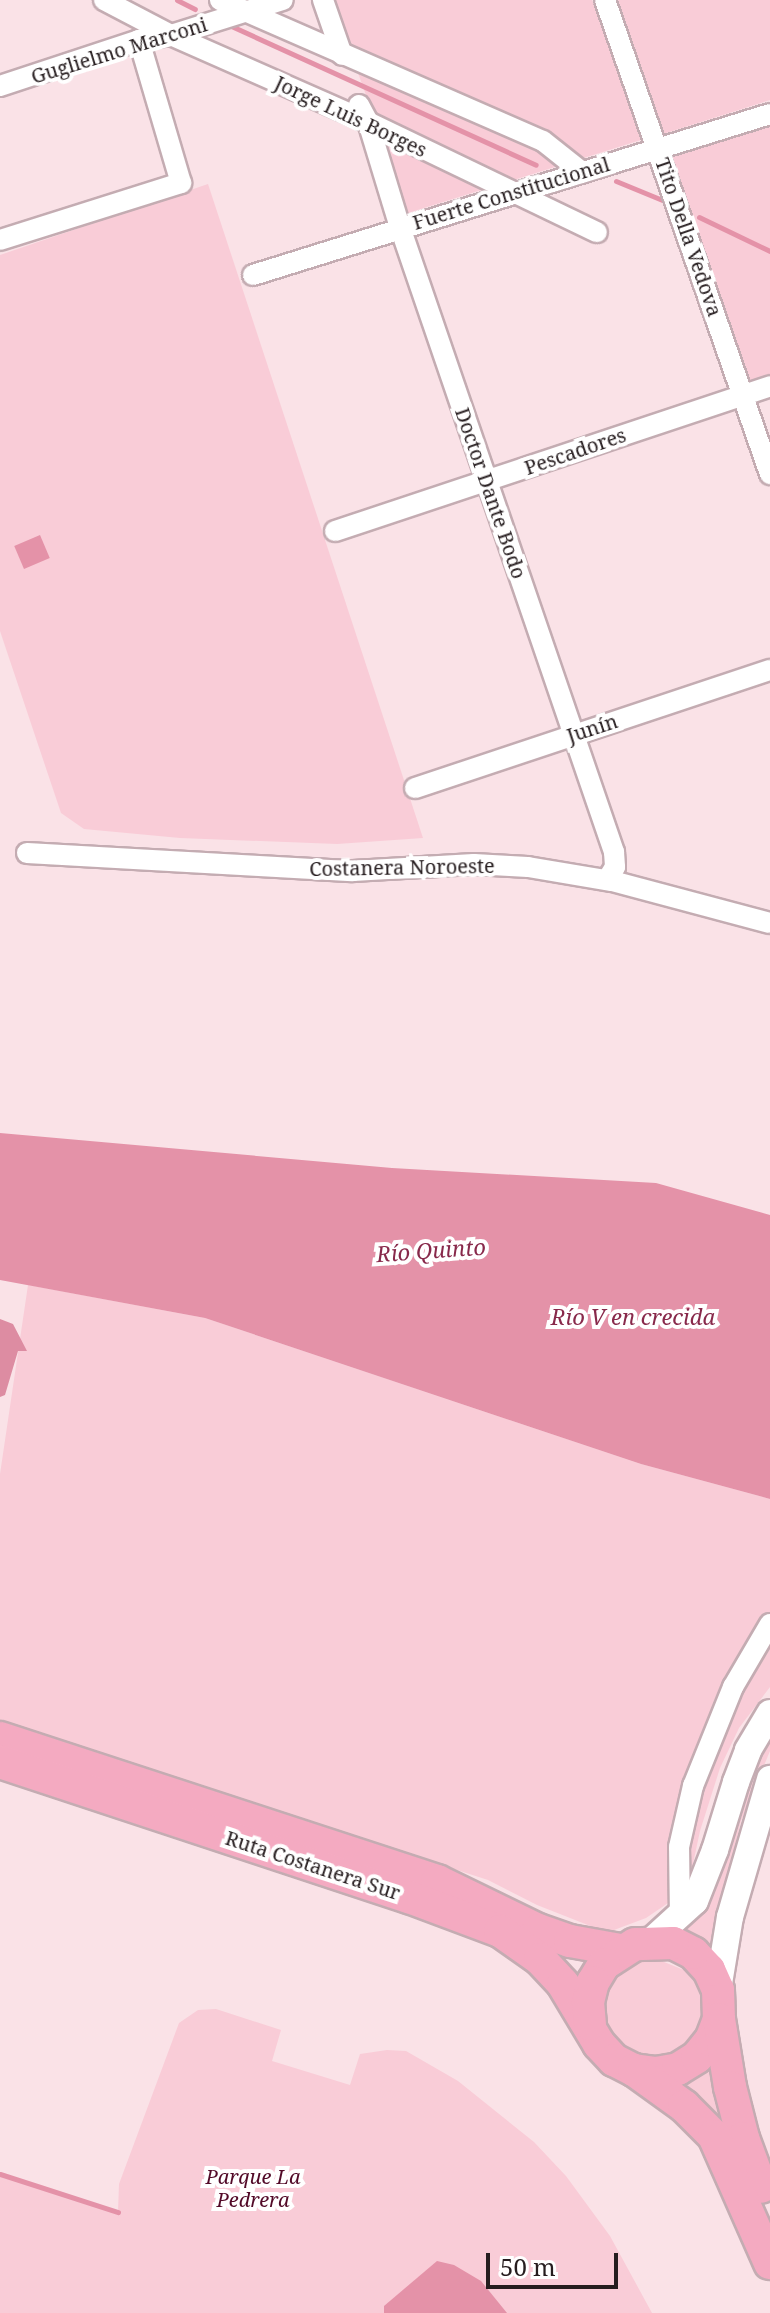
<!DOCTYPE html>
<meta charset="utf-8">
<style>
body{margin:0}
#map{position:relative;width:770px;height:2313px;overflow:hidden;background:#fae2e7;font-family:"Noto Serif",serif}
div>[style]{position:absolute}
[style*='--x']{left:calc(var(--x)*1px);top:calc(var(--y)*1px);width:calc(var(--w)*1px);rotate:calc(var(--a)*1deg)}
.green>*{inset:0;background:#f9ccd7}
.forest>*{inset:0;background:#dd8ca2}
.water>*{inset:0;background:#e492a8;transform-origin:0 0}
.stream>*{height:5px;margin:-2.5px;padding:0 2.5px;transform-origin:2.5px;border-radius:2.5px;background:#e492a8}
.roads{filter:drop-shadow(2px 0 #c4acb2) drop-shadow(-2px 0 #c4acb2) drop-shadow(0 2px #c4acb2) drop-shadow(0 -2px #c4acb2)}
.minor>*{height:20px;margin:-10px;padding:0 10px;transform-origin:10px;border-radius:10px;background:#fff}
.tertiary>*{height:26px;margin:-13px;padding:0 13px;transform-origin:13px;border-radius:13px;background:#fff}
.primary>*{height:32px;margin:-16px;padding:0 16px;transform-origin:16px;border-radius:16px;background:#f4aac1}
span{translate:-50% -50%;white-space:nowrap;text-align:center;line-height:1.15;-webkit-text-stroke:8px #fff;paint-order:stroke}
.street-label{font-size:20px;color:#261d1f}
.park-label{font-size:20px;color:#520a28;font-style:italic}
.water-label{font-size:22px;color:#88294b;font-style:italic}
.scale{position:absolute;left:486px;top:2253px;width:132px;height:36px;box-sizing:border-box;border:4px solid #261d1f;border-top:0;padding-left:10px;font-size:24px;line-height:28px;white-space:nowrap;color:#261d1f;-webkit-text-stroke:6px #fff;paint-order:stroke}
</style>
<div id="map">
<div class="green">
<div style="clip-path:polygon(332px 0,592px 0,644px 139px,408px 213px)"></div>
<div style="clip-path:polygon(615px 0,770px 0,770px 100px,663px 134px)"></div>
<div style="clip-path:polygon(770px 124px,770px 377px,751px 383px,671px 154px)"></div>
<div style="clip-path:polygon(208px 184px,423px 838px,337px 844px,180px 838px,84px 829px,61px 813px,0 631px,0 255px)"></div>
<div style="clip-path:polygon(28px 1285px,205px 1318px,641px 1464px,770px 1499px,770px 1687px,739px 1728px,720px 1768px,700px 1831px,690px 1878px,671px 1901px,646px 1918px,614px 1930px,598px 1929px,537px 1905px,488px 1880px,0 1722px,0 1474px)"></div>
<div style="clip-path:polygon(770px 1723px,770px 1751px,741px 1821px,716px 1924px,710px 1964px,668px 1935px)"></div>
<div style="clip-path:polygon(654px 1958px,684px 1970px,695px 1983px,702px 2000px,703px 2018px,697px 2035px,686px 2050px,653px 2064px,606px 2040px,600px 1992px,609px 1977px,637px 1960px)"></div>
<div style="clip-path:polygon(216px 2009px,281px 2030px,272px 2061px,350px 2085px,360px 2054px,387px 2050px,406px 2051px,458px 2081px,534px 2142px,566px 2176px,610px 2236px,652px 2313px,0 2313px,0 2174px,118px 2212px,119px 2184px,179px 2023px,198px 2010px)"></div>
<div style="clip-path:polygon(714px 2057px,745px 2181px,670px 2089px)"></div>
</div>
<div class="forest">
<div style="clip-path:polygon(0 1319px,13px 1324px,27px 1351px,18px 1351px,5px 1395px,0 1397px)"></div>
</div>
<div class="water">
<div style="left:40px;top:535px;width:25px;height:28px;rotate:67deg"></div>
<div style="clip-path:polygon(0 1133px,392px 1168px,656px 1183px,770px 1215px,770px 1499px,641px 1464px,205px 1318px,0 1280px)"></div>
<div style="clip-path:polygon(437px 2261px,454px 2265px,481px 2281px,507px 2313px,384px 2313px,384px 2306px)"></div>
</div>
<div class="stream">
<div style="--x:177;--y:0;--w:20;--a:27"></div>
<div style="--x:229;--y:25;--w:337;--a:24.5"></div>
<div style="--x:616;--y:181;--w:50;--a:22.4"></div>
<div style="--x:699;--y:217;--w:79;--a:25.6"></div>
<div style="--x:0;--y:2174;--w:124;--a:17.9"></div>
</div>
<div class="roads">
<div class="minor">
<div style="--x:104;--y:0;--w:76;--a:27.6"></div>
<div style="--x:171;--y:35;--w:215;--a:23.8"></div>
<div style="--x:368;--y:122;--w:254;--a:25.7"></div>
<div style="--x:220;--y:0;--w:352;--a:23.6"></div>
<div style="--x:543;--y:141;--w:50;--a:38.5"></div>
<div style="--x:323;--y:0;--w:58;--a:70.9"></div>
<div style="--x:605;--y:0;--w:502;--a:70.81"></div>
<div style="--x:0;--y:86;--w:146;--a:-18.3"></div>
<div style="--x:139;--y:40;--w:32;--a:-9"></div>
<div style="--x:171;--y:35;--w:117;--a:-17.4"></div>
<div style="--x:359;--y:105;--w:19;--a:62"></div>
<div style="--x:368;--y:122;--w:110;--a:73.1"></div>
<div style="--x:400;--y:227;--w:661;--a:71.1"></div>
<div style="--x:614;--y:852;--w:15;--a:86"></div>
<div style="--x:615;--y:867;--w:15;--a:122"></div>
<div style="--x:0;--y:240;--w:190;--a:-17.5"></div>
<div style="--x:181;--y:183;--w:149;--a:-106.4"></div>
<div style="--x:253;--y:275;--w:541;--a:-17.3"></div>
<div style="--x:335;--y:531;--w:459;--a:-18.4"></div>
<div style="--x:415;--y:788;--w:374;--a:-18.4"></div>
<div style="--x:27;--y:853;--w:326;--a:3.2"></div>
<div style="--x:353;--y:871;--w:121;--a:-3.3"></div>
<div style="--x:474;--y:864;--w:54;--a:3.2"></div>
<div style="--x:528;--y:867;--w:85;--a:9.5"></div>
<div style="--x:612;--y:881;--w:163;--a:14.9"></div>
<div style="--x:680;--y:1917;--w:70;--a:-90.8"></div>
<div style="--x:679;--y:1847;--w:63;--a:-77.1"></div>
<div style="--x:693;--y:1786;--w:107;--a:-68"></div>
<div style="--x:733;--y:1687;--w:73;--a:-59.6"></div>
</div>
<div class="tertiary">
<div style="--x:651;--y:1941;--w:59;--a:-42.3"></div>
<div style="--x:695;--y:1901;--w:55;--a:-68.6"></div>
<div style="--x:715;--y:1850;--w:71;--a:-72.8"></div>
<div style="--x:736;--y:1782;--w:34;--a:-69"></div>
<div style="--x:748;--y:1750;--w:43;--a:-59.3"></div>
<div style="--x:718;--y:1990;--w:74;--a:-80.7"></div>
<div style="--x:730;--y:1917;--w:144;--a:-73.8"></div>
</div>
<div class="primary">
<div style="--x:0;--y:1738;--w:460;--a:18.1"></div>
<div style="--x:437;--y:1881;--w:112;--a:25.9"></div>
<div style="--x:538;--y:1930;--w:34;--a:19"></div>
<div style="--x:570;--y:1941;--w:51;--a:10.2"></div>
<div style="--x:0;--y:1762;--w:431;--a:18.3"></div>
<div style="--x:409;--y:1897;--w:97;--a:20.5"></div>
<div style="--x:500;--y:1931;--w:49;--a:35"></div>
<div style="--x:540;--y:1959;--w:34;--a:47"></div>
<div style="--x:563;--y:1984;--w:70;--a:59"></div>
<div style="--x:599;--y:2044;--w:22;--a:47"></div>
<div style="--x:614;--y:2060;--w:22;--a:27"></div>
<div style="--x:634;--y:2070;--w:22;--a:8"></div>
<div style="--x:656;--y:2073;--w:22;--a:-10"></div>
<div style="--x:678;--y:2069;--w:22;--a:-32"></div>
<div style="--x:697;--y:2057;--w:22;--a:-51"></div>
<div style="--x:711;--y:2040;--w:22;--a:-69"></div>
<div style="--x:719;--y:2019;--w:29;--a:-92"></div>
<div style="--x:718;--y:1990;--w:22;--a:-114"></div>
<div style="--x:709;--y:1970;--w:23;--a:-133"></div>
<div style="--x:693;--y:1953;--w:22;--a:-153"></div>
<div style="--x:673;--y:1943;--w:38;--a:178"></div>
<div style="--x:635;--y:1944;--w:37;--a:147"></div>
<div style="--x:604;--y:1964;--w:21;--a:121"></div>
<div style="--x:593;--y:1982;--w:21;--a:104"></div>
<div style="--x:588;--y:2002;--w:22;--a:85"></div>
<div style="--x:719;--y:2019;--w:69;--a:80.8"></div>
<div style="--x:730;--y:2087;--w:53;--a:75.7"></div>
<div style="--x:743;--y:2138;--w:52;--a:69.8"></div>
<div style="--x:634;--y:2070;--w:62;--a:35.8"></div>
<div style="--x:684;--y:2106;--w:42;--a:45"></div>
<div style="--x:714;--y:2136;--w:139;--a:66.2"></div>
</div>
</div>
<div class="street-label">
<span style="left:119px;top:50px;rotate:-17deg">Guglielmo Marconi</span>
<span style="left:351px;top:116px;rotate:25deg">Jorge Luis Borges</span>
<span style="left:511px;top:193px;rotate:-17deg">Fuerte Constitucional</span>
<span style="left:689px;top:237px;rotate:71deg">Tito Della Vedova</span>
<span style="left:575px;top:451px;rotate:-19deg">Pescadores</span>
<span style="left:491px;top:493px;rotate:71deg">Doctor Dante Bodo</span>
<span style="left:592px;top:728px;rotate:-18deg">Junín</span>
<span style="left:402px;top:867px;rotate:-1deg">Costanera Noroeste</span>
<span style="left:313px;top:1865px;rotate:18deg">Ruta Costanera Sur</span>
</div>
<div class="park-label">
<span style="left:253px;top:2188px">Parque La<br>Pedrera</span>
</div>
<div class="water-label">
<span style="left:431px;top:1250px;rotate:-4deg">Río Quinto</span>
<span style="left:633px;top:1317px">Río V en crecida</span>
</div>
<div class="scale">50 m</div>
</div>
